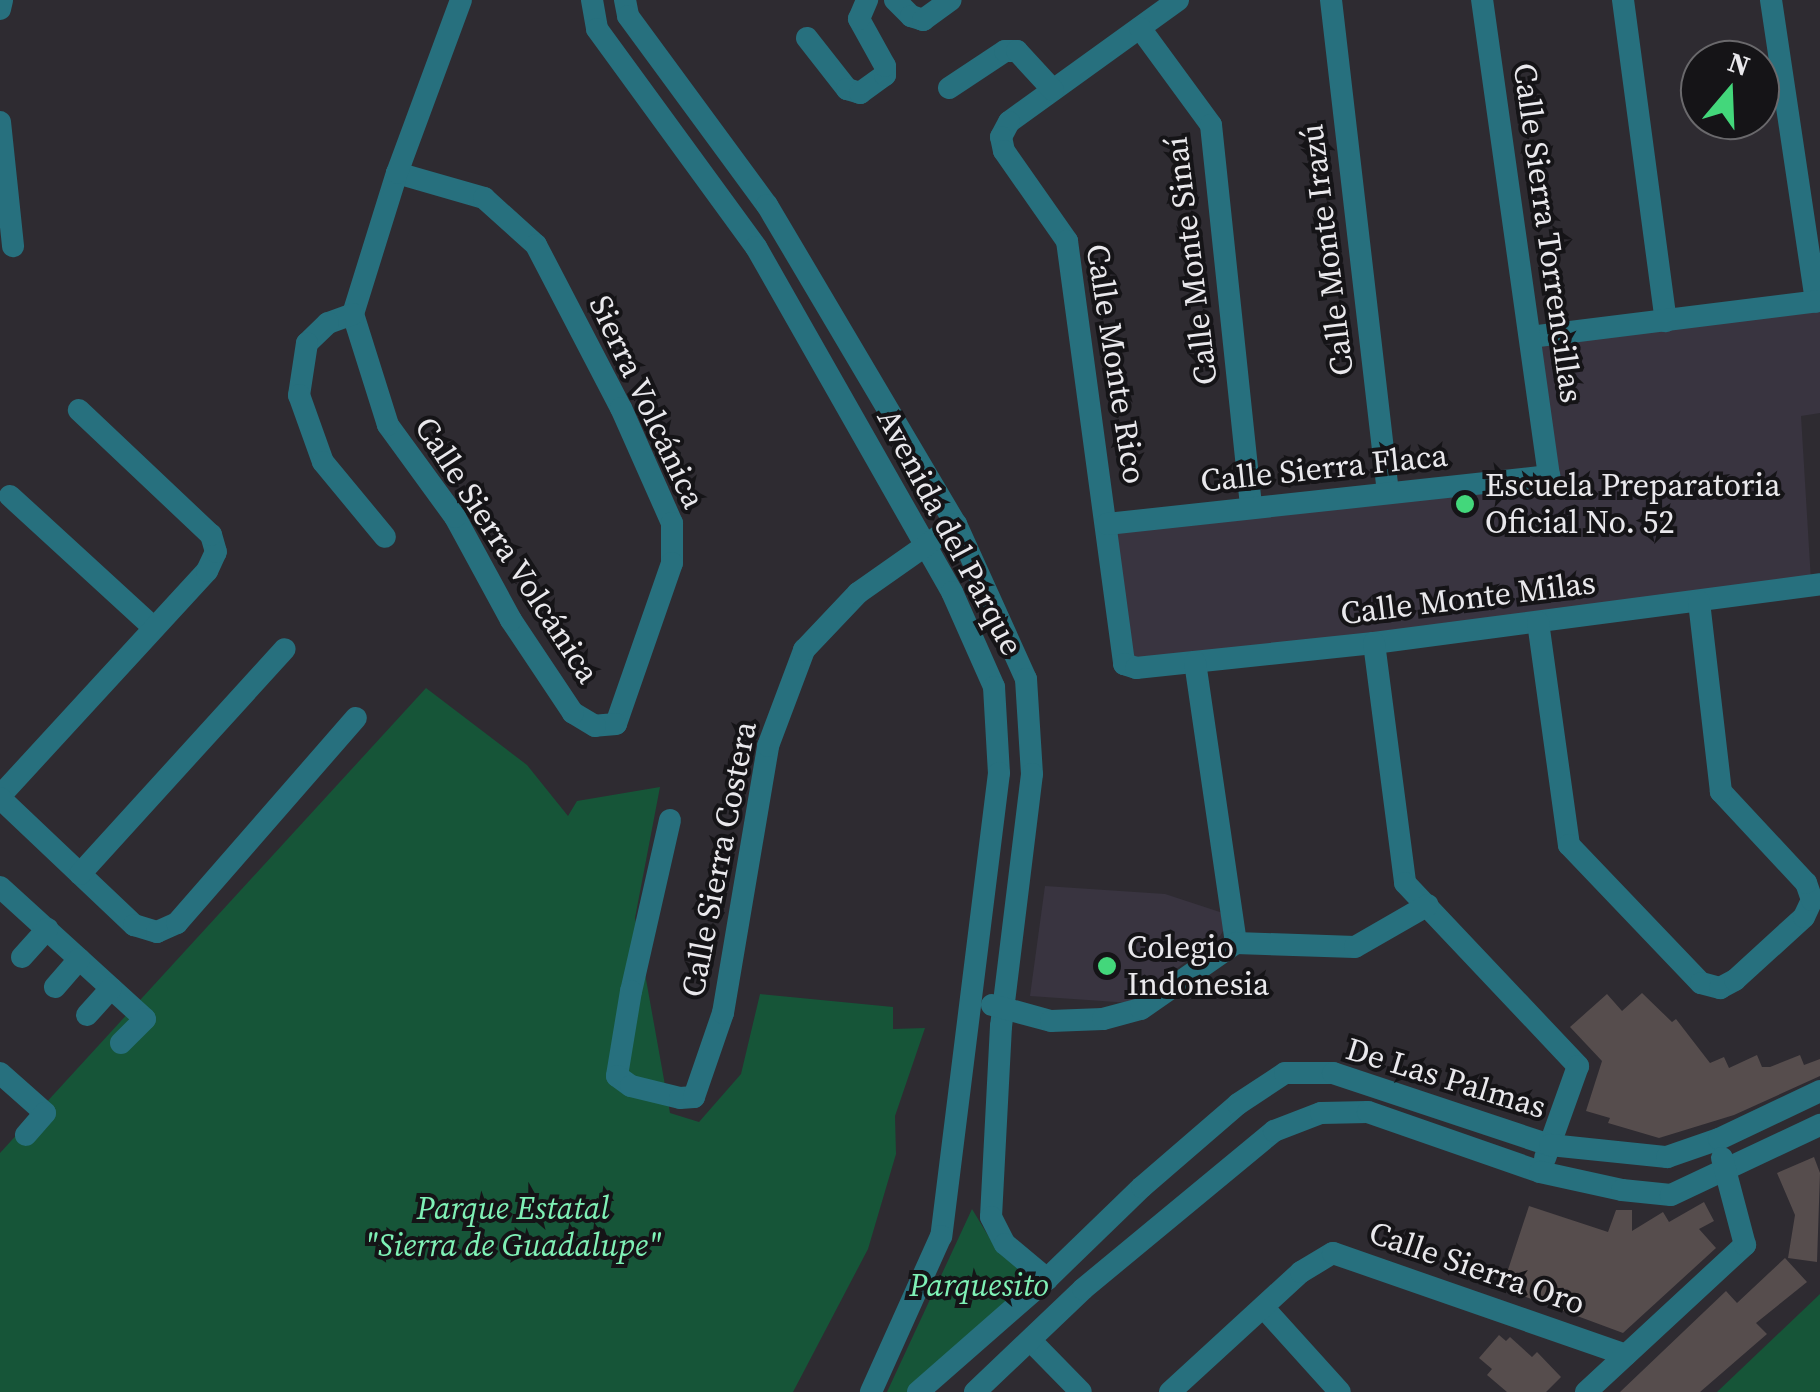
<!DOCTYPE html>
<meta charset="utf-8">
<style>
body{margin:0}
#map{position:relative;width:1820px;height:1392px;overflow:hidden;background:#2e2b31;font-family:"Source Serif 4",serif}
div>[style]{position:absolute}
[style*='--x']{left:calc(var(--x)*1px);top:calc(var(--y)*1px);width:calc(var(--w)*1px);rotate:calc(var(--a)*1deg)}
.built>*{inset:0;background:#393440}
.green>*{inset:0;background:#165538}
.building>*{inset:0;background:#564d4d}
.minor>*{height:22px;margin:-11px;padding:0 11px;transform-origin:11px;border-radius:11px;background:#27707e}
.dots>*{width:28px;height:28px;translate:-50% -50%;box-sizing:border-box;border:5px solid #151417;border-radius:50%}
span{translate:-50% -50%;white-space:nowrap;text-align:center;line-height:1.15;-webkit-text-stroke:8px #151417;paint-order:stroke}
.street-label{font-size:32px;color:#e9e8ec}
.poi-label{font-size:32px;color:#e9e8ec}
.left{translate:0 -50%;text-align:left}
.park-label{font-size:32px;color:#7ff1b6;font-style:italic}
.north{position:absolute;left:1680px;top:40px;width:100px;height:100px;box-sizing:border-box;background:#151417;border:2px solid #6a696c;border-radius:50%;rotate:19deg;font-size:28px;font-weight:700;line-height:40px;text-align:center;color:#e9e8ec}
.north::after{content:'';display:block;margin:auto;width:35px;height:45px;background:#43d77b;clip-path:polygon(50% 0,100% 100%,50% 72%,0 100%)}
</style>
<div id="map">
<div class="built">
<div style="clip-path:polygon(1820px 304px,1820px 413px,1801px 416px,1811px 581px,1128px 663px,1112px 528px,1554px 480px,1536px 341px)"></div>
<div style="clip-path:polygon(1045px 886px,1165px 894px,1232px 916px,1220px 936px,1131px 1003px,1030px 996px)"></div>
</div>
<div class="green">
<div style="clip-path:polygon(426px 688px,527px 765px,568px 816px,577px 801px,660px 787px,635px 918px,670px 1113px,699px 1122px,741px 1074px,760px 994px,893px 1007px,893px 1029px,925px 1028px,895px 1116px,896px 1154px,868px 1249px,793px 1392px,0 1392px,0 1153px)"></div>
<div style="clip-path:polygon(972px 1209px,998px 1252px,1041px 1281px,912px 1392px,887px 1392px)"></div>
<div style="clip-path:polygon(1820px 1294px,1820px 1392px,1717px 1392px)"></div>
</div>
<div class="building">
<div style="clip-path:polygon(1642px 993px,1672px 1022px,1676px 1019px,1710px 1063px,1724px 1057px,1729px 1068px,1757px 1055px,1762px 1067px,1770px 1067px,1800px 1055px,1804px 1065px,1820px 1059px,1820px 1076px,1734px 1115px,1659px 1138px,1608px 1123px,1610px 1118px,1586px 1111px,1602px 1061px,1570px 1027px,1607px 994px,1622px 1011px)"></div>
<div style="clip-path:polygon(1814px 1157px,1820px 1173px,1817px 1262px,1788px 1258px,1795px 1215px,1777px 1173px)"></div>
<div style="clip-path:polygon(1704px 1202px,1714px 1221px,1699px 1229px,1716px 1248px,1623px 1333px,1502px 1288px,1529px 1206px,1608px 1232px,1616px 1210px,1632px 1210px,1632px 1231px,1663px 1212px,1669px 1222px)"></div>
<div style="clip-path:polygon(1785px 1258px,1807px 1282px,1756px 1323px,1767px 1334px,1700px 1392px,1620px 1392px,1726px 1291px,1737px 1303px)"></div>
<div style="clip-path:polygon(1499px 1335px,1506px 1341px,1510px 1337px,1532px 1357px,1537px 1352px,1561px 1377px,1546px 1392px,1507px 1392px,1487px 1375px,1492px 1369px,1479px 1358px)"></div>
</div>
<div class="minor">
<div style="--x:592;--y:0;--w:29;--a:80"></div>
<div style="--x:597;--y:29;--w:270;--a:53.9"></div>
<div style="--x:756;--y:247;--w:397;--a:60.4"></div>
<div style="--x:952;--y:592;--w:104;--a:66.1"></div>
<div style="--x:994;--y:687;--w:86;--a:86.7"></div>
<div style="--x:999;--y:773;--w:467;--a:97.1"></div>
<div style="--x:941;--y:1236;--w:171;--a:114.2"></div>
<div style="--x:625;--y:0;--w:16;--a:79"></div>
<div style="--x:628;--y:16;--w:235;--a:53.7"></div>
<div style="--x:767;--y:205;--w:371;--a:59.4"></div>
<div style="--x:956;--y:524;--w:170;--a:65.7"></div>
<div style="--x:1026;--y:679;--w:95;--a:86.4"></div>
<div style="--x:1032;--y:774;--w:254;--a:97"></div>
<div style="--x:1001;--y:1026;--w:191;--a:93"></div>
<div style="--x:991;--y:1217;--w:30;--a:63"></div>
<div style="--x:1005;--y:1244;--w:55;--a:39.8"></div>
<div style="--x:895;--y:0;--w:23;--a:45"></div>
<div style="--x:911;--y:16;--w:13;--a:18"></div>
<div style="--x:923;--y:20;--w:34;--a:-36"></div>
<div style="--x:1178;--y:0;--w:208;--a:144.2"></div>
<div style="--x:1009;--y:122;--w:17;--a:118"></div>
<div style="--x:1001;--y:137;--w:14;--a:78"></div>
<div style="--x:1004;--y:151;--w:110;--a:55"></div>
<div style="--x:1067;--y:241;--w:427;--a:82.3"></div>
<div style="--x:1124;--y:664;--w:13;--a:18"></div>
<div style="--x:1136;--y:668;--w:239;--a:-6"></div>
<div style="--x:1374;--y:643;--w:450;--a:-7.5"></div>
<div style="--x:1331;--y:0;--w:496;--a:83.4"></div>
<div style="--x:1623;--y:0;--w:324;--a:82.4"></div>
<div style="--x:1771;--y:0;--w:305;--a:81.5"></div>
<div style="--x:0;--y:9;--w:9;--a:-77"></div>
<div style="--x:1140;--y:28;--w:120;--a:53.8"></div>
<div style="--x:1211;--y:125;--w:385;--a:84"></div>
<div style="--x:807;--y:38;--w:65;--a:51.9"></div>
<div style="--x:847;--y:89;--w:14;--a:17"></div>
<div style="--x:860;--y:93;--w:31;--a:-36"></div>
<div style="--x:885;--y:75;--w:9;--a:-90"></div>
<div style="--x:885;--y:66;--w:54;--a:-119"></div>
<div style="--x:859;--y:19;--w:21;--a:-67"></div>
<div style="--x:949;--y:88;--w:67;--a:-33.5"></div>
<div style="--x:1005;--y:51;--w:12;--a:0"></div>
<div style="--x:1017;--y:51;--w:53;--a:47.3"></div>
<div style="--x:0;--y:122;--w:125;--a:84"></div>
<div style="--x:397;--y:173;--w:91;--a:16"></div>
<div style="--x:484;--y:198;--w:70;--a:42.1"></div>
<div style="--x:536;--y:245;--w:184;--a:62.5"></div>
<div style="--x:621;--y:408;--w:126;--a:66.1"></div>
<div style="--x:672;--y:523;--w:40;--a:90"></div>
<div style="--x:672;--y:563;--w:170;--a:109.2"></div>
<div style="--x:616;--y:724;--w:21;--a:175"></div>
<div style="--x:595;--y:726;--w:26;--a:-149"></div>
<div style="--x:573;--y:713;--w:112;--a:-123.7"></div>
<div style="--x:511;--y:620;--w:117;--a:-118.5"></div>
<div style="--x:455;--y:517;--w:114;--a:-126.1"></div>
<div style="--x:388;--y:425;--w:116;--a:-107.5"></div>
<div style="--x:353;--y:314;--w:148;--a:-72.7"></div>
<div style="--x:397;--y:173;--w:184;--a:-69.7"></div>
<div style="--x:353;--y:314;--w:27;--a:160"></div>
<div style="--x:328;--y:323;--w:29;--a:136"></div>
<div style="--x:307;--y:343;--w:53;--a:98.7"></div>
<div style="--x:299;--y:395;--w:71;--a:70.3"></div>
<div style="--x:323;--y:462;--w:97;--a:50.4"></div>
<div style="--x:1530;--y:337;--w:292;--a:-7.1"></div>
<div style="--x:10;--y:496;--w:194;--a:42.5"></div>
<div style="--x:1107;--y:524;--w:445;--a:-6.2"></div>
<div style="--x:1549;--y:476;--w:481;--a:-98"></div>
<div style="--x:1538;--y:622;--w:225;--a:82.1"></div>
<div style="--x:1569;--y:845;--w:191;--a:46.3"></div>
<div style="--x:1701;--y:983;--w:20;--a:15"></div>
<div style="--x:1720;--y:988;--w:17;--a:-28"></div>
<div style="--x:1735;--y:980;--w:93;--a:-42.4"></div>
<div style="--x:1804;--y:917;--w:19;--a:-65"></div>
<div style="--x:1812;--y:900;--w:18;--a:-109"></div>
<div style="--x:1806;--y:883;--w:125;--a:-133"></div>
<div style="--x:1721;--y:792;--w:192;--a:-96.6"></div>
<div style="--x:1374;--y:643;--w:242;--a:82.6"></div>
<div style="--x:1405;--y:883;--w:252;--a:46.6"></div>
<div style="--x:1578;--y:1066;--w:98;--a:109.7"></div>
<div style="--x:1195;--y:662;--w:284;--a:81.7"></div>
<div style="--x:0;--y:796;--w:306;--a:-47.4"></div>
<div style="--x:207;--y:571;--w:21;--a:-65"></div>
<div style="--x:216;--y:552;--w:18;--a:-106"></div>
<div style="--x:211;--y:535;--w:182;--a:-136.6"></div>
<div style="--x:0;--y:798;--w:185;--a:43.5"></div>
<div style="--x:134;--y:925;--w:24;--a:17"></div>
<div style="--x:157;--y:932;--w:22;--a:-24"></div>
<div style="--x:177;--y:923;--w:272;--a:-48.9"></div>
<div style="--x:670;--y:820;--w:175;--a:102.8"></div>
<div style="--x:631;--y:991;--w:86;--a:99.4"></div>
<div style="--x:617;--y:1076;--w:17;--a:36"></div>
<div style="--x:631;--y:1086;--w:50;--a:13.8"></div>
<div style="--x:680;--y:1098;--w:14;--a:-4"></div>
<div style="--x:694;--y:1097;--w:89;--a:-71"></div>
<div style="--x:723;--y:1013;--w:271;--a:-80.4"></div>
<div style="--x:768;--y:746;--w:103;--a:-69.4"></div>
<div style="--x:804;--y:650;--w:79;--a:-46.5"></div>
<div style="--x:858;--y:593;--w:120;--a:-35.1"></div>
<div style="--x:80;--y:874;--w:304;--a:-47.7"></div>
<div style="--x:0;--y:887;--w:196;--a:42.3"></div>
<div style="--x:145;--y:1019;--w:34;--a:135"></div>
<div style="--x:22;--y:957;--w:38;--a:-48"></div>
<div style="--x:55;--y:987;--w:37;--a:-49"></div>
<div style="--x:992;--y:1005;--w:61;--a:15.2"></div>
<div style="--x:1051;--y:1021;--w:52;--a:-2.2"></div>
<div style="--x:1103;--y:1019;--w:39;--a:-15"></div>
<div style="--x:1141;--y:1009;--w:116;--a:-34.8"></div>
<div style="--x:1236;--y:943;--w:119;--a:1.9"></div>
<div style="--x:1355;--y:947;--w:84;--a:-29.9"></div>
<div style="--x:87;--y:1015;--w:36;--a:-48"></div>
<div style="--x:0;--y:1073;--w:60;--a:41.6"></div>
<div style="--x:45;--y:1113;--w:29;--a:131"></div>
<div style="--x:1264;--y:1308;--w:113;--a:47.9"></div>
<div style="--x:1031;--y:1341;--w:71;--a:45.6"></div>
<div style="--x:918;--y:1392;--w:171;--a:-41.2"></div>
<div style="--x:1047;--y:1279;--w:132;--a:-44.1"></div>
<div style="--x:1142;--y:1187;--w:127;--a:-40.8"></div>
<div style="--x:1238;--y:1104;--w:56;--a:-33.4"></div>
<div style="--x:1285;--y:1073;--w:48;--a:0"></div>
<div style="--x:1333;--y:1073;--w:229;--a:18.4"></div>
<div style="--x:1550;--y:1145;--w:118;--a:5.9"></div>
<div style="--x:1667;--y:1157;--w:55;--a:-19.1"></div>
<div style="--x:1719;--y:1139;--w:112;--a:-25.4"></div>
<div style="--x:975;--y:1392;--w:149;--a:-43.6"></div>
<div style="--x:1083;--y:1289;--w:248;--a:-39.6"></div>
<div style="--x:1274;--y:1131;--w:50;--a:-21"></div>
<div style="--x:1321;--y:1113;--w:47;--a:-1.2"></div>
<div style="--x:1368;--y:1112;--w:182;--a:19.2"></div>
<div style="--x:1540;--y:1172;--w:84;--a:12.4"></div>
<div style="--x:1622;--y:1190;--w:49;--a:5.8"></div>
<div style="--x:1671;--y:1195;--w:165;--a:-25.2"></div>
<div style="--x:1170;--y:1392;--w:178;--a:-42.5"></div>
<div style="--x:1301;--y:1272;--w:37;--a:-31"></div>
<div style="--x:1333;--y:1253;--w:310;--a:19.2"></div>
<div style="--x:1586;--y:1392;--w:217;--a:-42.8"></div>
<div style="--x:1745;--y:1245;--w:90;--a:-104.8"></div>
</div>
<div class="dots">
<div style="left:1465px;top:504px;background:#43d77b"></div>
<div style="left:1107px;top:966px;background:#43d77b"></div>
</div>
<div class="street-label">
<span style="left:1548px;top:233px;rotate:82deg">Calle Sierra Torrencillas</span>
<span style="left:1327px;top:250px;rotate:-97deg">Calle Monte Irazú</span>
<span style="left:1191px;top:261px;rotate:-97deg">Calle Monte Sinaí</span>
<span style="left:1116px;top:364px;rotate:81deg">Calle Monte Rico</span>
<span style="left:647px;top:402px;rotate:65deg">Sierra Volcánica</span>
<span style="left:1324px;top:468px;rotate:-6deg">Calle Sierra Flaca</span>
<span style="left:950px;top:532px;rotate:62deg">Avenida del Parque</span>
<span style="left:507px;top:550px;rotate:57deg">Calle Sierra Volcánica</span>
<span style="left:1468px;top:598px;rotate:-7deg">Calle Monte Milas</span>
<span style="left:719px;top:859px;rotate:-79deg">Calle Sierra Costera</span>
<span style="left:1446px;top:1078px;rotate:17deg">De Las Palmas</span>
<span style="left:1477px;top:1268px;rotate:19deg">Calle Sierra Oro</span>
</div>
<div class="poi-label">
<span class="left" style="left:1485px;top:504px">Escuela Preparatoria<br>Oficial No. 52</span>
<span class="left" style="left:1127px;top:966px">Colegio<br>Indonesia</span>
</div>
<div class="park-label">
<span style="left:513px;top:1227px">Parque Estatal<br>"Sierra de Guadalupe"</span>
<span style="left:979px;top:1285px">Parquesito</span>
</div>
<div class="north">N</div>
</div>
